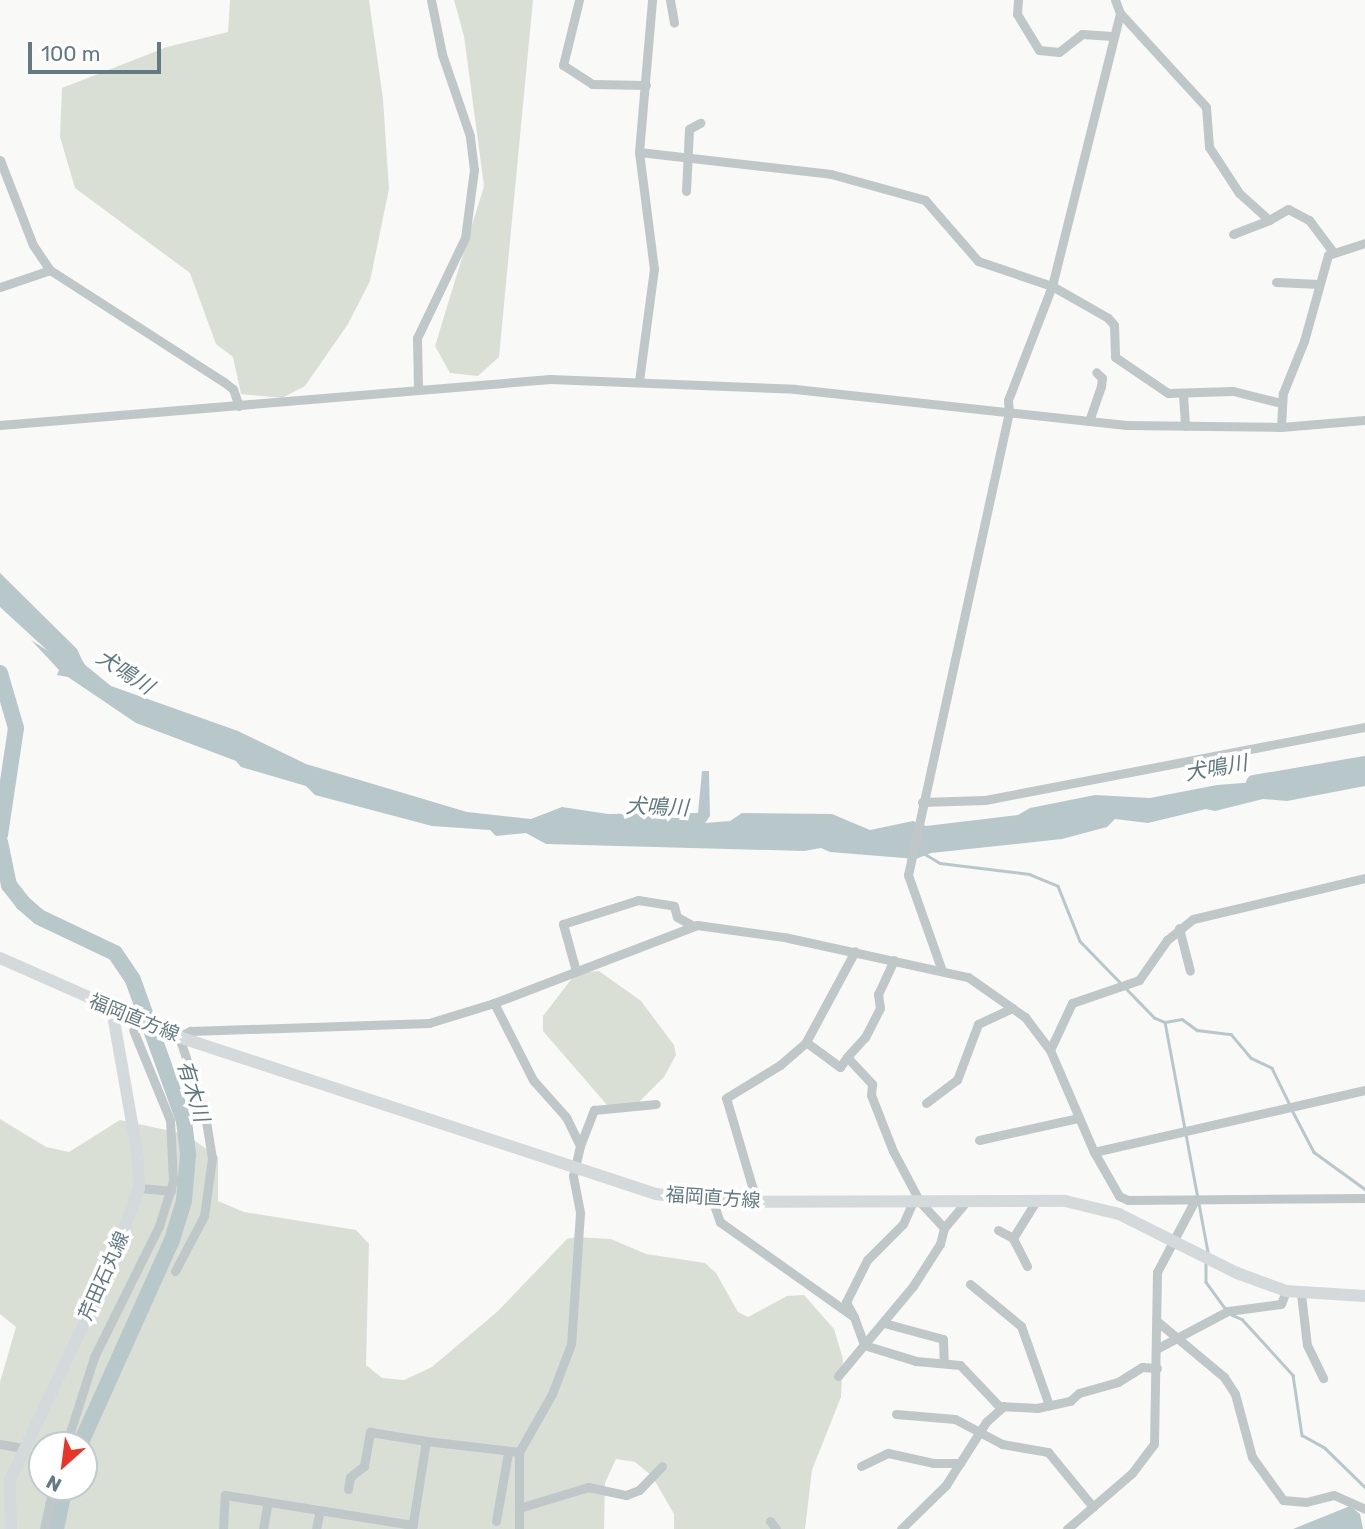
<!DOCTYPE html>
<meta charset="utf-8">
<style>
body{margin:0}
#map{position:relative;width:1365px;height:1529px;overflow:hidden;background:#f9f9f7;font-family:Rubik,"Noto Sans JP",sans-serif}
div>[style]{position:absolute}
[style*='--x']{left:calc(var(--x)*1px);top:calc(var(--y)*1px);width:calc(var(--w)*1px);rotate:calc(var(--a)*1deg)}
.green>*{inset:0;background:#dadfd6}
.water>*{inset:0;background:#b8c8ca}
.stream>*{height:2.5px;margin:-1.25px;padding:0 1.25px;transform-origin:1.25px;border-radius:1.25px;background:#b8c8ca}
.river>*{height:16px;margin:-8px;padding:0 8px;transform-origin:8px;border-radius:8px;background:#b8c8ca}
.minor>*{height:9px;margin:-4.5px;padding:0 4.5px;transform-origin:4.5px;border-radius:4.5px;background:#c0c7c9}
.major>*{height:12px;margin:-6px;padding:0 6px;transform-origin:6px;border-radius:6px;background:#d4d9dc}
span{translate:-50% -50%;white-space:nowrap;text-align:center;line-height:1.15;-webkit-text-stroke:7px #fff;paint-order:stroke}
.street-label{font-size:19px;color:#637a83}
.water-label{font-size:21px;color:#5e797d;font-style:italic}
.north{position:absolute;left:28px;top:1431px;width:70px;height:70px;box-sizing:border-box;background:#fff;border:2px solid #c1cacd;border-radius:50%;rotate:208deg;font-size:19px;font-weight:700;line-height:28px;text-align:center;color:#637a83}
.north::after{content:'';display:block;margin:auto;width:24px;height:32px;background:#e93427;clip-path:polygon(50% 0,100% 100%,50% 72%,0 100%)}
.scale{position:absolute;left:28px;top:42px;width:133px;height:32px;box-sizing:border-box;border:4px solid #637a83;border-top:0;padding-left:9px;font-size:21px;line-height:24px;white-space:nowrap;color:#637a83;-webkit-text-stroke:5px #fff;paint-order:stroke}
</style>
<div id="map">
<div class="green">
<div style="clip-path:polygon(230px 0,369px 0,383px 99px,389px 189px,370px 281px,348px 324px,305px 386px,282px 398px,241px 394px,233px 357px,216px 344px,190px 273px,75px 188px,60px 137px,62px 88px,167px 47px,228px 32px)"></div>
<div style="clip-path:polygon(454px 0,533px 0,499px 357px,478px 376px,450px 373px,435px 346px,484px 186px,464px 36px)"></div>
<div style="clip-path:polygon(599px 971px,641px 1001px,674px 1045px,676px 1055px,664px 1077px,634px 1107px,607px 1105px,543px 1031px,543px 1016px,576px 973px)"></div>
<div style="clip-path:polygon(evenodd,0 1119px,46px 1147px,69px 1152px,120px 1120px,185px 1134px,218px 1157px,218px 1201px,244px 1212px,356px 1230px,369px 1244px,366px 1365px,382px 1378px,404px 1380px,432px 1367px,498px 1311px,567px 1239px,576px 1237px,611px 1239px,646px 1254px,705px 1263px,716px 1273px,738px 1312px,748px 1317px,787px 1296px,804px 1295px,834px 1329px,843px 1359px,841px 1397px,812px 1470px,805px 1529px,674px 1529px,674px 1514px,652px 1476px,635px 1462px,616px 1459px,605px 1483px,604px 1529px,0 1529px,0 1382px,16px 1327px,0 1314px,0 1119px,42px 1445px,84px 1445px,84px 1487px,42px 1487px,42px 1445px)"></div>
</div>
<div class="water">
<div style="clip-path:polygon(0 573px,77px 649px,84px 664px,111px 686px,238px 731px,306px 764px,467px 812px,531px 819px,562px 807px,608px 814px,698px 813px,702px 771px,709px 771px,710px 816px,705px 823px,730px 821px,742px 813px,832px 814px,870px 830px,913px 821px,926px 826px,1018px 815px,1030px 808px,1095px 795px,1150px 798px,1217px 785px,1307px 778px,1365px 765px,1365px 786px,1287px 801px,1263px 799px,1215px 811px,1206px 809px,1148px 823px,1115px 819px,1107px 827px,1062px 839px,931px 853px,916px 859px,830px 852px,821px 848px,804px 851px,546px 844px,526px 833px,496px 836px,490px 830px,432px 826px,315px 795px,306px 786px,241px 767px,236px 761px,136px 723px,68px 677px,57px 675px,59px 670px,31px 640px,59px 658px,58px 639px,0 593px)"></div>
<div style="clip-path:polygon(1350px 1506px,1360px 1514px,1363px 1529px,1293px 1529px)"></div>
</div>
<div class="stream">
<div style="--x:925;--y:854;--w:17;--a:31"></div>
<div style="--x:940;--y:863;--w:90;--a:7"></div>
<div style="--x:1029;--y:874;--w:31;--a:22"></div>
<div style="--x:1058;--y:886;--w:59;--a:68.2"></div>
<div style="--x:1080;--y:941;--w:107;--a:45.8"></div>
<div style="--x:1155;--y:1018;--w:11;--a:22"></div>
<div style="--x:1165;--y:1022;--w:17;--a:-10"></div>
<div style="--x:1182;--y:1019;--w:19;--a:36"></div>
<div style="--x:1197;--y:1030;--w:34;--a:7"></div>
<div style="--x:1231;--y:1034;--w:31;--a:50"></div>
<div style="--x:1251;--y:1058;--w:23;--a:25"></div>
<div style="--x:1272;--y:1068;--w:39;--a:64"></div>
<div style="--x:1165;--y:1022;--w:234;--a:79.4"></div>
<div style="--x:1292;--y:1110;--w:47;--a:62.4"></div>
<div style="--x:1314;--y:1152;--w:63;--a:36"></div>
<div style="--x:1206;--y:1262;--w:20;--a:90"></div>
<div style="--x:1206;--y:1282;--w:32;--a:54"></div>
<div style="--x:1232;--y:1315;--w:11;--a:22"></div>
<div style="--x:1242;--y:1319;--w:76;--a:47.7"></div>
<div style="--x:1293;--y:1375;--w:61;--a:81.5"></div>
<div style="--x:1302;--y:1435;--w:26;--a:29"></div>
<div style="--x:1325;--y:1448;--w:56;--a:44.3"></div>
</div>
<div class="river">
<div style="--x:0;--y:596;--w:105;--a:42.7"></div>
<div style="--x:0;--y:673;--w:57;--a:73.8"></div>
<div style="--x:16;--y:728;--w:108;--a:98.5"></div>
<div style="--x:1254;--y:783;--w:113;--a:-9.7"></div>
<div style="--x:0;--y:842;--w:44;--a:78.2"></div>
<div style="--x:9;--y:885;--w:23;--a:52"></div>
<div style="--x:23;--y:903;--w:21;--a:41"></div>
<div style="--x:39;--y:917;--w:84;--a:25.3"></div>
<div style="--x:115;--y:953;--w:32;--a:56"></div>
<div style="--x:133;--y:980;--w:150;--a:70.1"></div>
<div style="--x:184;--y:1121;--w:34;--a:83"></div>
<div style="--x:188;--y:1155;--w:46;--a:95"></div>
<div style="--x:184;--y:1201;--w:41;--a:107.1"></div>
<div style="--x:172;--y:1240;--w:225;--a:114.2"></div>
<div style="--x:56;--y:1529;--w:43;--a:-77.9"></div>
</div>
<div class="minor">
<div style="--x:579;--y:0;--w:67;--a:103.8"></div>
<div style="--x:563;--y:65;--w:35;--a:33"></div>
<div style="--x:592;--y:84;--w:54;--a:1.1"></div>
<div style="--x:670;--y:0;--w:23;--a:80"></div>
<div style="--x:1018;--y:0;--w:14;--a:94"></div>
<div style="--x:1017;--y:14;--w:42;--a:58.6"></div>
<div style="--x:1039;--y:50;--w:20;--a:6"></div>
<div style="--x:1059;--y:52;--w:29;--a:-38"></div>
<div style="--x:1082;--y:34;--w:30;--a:4"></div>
<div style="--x:1115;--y:0;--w:14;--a:69"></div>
<div style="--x:1120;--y:13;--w:127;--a:47.5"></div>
<div style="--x:1206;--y:107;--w:40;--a:85.7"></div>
<div style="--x:1209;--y:147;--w:55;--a:56.9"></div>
<div style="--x:1239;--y:193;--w:40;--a:42"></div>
<div style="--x:1269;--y:220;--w:22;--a:-30"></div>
<div style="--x:1288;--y:209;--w:24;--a:28"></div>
<div style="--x:1309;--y:220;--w:40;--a:53"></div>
<div style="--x:639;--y:152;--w:193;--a:6.5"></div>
<div style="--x:831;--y:174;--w:98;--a:15.5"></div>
<div style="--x:925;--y:200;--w:81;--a:49"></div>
<div style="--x:978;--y:261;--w:78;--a:18.7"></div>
<div style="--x:1052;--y:286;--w:64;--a:29.7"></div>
<div style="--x:1108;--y:318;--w:9;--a:49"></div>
<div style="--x:1114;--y:325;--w:32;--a:88"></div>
<div style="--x:1115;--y:357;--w:64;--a:34.2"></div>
<div style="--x:1168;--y:393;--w:65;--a:-1.8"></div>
<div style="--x:1233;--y:391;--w:49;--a:14"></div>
<div style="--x:0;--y:160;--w:91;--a:68.8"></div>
<div style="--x:33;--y:245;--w:30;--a:56"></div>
<div style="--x:50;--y:270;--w:207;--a:32.8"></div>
<div style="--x:224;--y:382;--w:11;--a:38"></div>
<div style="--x:233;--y:389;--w:18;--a:71"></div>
<div style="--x:686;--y:191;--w:62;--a:-87.2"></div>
<div style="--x:689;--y:129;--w:13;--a:-29"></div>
<div style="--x:1233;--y:234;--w:39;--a:-21"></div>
<div style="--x:1276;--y:282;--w:43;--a:2.7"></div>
<div style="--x:0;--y:287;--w:53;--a:-18.8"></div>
<div style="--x:639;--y:381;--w:113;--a:-82.4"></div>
<div style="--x:654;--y:269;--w:118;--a:-97.3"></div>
<div style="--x:639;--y:152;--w:153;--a:-85.1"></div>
<div style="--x:418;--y:389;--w:51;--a:-91.1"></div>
<div style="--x:417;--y:338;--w:111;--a:-64.4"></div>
<div style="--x:465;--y:238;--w:69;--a:-82.5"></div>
<div style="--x:474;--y:170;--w:34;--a:-97"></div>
<div style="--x:470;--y:136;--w:87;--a:-108.9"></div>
<div style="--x:442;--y:54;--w:55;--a:-101.5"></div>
<div style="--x:1183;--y:395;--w:31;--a:86"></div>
<div style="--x:1089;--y:421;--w:37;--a:-71"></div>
<div style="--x:1101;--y:386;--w:8;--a:-83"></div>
<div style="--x:1102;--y:378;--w:8;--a:-135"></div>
<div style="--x:0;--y:425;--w:552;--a:-4.78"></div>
<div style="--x:550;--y:379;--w:245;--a:2.3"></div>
<div style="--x:795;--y:389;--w:333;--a:6.2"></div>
<div style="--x:1126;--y:425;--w:155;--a:0.7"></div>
<div style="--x:1281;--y:427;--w:84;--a:-4.8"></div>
<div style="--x:1281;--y:427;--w:34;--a:-87"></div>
<div style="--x:1283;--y:393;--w:56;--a:-68"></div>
<div style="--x:1304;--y:341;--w:89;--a:-74.4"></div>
<div style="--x:1328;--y:255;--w:39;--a:-18"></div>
<div style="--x:922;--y:802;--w:63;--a:-1.8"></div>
<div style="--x:985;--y:800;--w:387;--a:-10.9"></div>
<div style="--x:1179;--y:928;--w:44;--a:75.7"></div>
<div style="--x:894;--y:960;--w:38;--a:115"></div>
<div style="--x:878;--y:994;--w:14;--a:82"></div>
<div style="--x:880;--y:1008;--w:33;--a:117"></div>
<div style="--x:865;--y:1037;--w:27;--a:132"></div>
<div style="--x:847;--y:1057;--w:37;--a:47"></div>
<div style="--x:872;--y:1084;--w:11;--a:95"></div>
<div style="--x:871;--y:1095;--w:60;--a:68.6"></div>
<div style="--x:893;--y:1151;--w:58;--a:62.1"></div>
<div style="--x:920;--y:1202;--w:35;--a:47"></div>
<div style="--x:941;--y:968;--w:99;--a:-109.5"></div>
<div style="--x:908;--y:875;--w:474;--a:-77.7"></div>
<div style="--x:1009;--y:412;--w:12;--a:-95"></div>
<div style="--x:1008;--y:400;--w:122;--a:-68.9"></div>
<div style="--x:1052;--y:286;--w:281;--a:-76"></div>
<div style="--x:576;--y:971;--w:49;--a:-105.5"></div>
<div style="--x:563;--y:924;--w:79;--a:-17.7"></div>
<div style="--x:638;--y:900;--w:36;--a:9"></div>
<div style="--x:674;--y:906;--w:11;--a:75"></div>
<div style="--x:677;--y:917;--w:19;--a:28"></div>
<div style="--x:494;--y:1003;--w:86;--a:63.1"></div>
<div style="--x:533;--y:1080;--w:50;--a:48.3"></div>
<div style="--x:566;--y:1117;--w:32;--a:64"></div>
<div style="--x:580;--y:1146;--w:31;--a:103"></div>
<div style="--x:573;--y:1176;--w:38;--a:79"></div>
<div style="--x:580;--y:1213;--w:131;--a:93.9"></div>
<div style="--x:571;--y:1344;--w:53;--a:110.8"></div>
<div style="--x:552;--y:1394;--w:67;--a:119.6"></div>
<div style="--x:519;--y:1452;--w:77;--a:90"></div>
<div style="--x:1050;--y:1050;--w:52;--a:-64.9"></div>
<div style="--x:1072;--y:1003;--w:71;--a:-18.9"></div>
<div style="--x:1139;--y:980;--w:49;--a:-55"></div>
<div style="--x:1167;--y:940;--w:33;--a:-39"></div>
<div style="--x:1193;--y:919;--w:177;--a:-13.4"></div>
<div style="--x:847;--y:1057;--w:12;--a:125"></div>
<div style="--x:840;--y:1067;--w:42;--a:-143.7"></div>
<div style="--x:806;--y:1042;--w:103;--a:-61.7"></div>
<div style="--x:926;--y:1103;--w:39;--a:-37"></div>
<div style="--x:957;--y:1080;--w:60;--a:-69.4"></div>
<div style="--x:978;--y:1024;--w:38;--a:-25"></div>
<div style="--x:979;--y:1140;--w:101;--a:-12.5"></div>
<div style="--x:580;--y:1146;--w:39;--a:-69"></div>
<div style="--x:594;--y:1110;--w:62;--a:-5.5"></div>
<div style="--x:1094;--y:1152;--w:278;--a:-12.9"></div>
<div style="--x:139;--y:1188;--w:32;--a:5"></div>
<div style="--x:713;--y:1202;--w:21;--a:71"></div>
<div style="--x:720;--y:1222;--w:164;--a:35.3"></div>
<div style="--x:854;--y:1317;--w:30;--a:70"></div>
<div style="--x:864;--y:1345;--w:54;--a:17.1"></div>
<div style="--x:916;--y:1361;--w:44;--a:5.2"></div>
<div style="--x:960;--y:1365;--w:57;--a:46.4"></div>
<div style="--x:999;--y:1406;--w:38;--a:3"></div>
<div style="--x:1037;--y:1408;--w:34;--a:-12"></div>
<div style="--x:1070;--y:1401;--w:12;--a:-42"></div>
<div style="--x:1079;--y:1393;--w:41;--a:-15.8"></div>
<div style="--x:1118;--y:1382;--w:28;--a:-32"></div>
<div style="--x:1142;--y:1367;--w:15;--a:4"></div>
<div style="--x:757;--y:1203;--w:109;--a:-106.4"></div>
<div style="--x:726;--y:1098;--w:63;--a:-31.4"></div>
<div style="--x:780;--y:1065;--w:35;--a:-41"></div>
<div style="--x:998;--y:1230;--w:17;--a:28"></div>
<div style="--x:1027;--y:1266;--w:31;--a:-117"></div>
<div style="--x:1013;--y:1238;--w:44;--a:-58.1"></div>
<div style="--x:175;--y:1271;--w:62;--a:-62.2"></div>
<div style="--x:204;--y:1216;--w:59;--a:-82.1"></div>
<div style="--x:212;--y:1158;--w:44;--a:-99.2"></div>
<div style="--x:205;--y:1115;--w:82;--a:-108.4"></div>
<div style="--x:179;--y:1037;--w:13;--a:-29"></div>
<div style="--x:190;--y:1031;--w:239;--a:-1.9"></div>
<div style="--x:429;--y:1023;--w:68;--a:-17.1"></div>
<div style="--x:494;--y:1003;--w:217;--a:-21"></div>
<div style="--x:697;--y:925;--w:88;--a:7.9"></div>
<div style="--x:784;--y:937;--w:188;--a:12.3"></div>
<div style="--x:968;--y:977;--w:70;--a:35.1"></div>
<div style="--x:1025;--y:1017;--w:41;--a:52.9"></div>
<div style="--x:1050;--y:1050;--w:111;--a:66.7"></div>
<div style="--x:1094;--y:1152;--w:51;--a:60.4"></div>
<div style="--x:1119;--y:1196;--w:10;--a:24"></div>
<div style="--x:1128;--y:1200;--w:237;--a:-0.5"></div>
<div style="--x:970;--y:1284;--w:66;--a:39.5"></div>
<div style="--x:1021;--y:1326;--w:84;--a:70.5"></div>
<div style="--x:1301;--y:1294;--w:51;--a:83.3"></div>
<div style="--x:1307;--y:1345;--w:37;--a:64"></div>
<div style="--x:854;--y:1317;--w:17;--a:-118"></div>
<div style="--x:846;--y:1302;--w:47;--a:-63.4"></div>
<div style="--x:867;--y:1260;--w:51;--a:-45"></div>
<div style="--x:903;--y:1224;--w:24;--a:-66"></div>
<div style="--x:1158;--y:1322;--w:86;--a:39.8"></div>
<div style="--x:1224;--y:1377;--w:20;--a:57"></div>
<div style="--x:1235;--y:1394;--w:65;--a:74.9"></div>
<div style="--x:1252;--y:1457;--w:53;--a:54.2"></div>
<div style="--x:1283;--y:1500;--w:23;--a:5"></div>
<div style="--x:1306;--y:1502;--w:29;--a:-14"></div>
<div style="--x:1334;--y:1495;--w:34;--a:24"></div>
<div style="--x:884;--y:1323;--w:61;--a:15.2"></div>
<div style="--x:943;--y:1339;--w:24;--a:88"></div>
<div style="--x:1158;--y:1348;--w:79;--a:-27.9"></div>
<div style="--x:1228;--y:1311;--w:53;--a:-7.5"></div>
<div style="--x:1281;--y:1304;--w:14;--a:-69"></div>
<div style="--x:838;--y:1376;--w:117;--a:-50.2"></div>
<div style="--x:913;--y:1286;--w:50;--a:-57.3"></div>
<div style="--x:940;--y:1244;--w:16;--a:-76"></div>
<div style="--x:944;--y:1228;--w:35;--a:-50"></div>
<div style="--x:896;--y:1414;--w:59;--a:4.8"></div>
<div style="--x:955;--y:1419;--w:53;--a:28"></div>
<div style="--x:1002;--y:1444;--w:47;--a:9.9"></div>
<div style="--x:1048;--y:1452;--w:71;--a:50.7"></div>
<div style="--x:0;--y:1444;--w:23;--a:10"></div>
<div style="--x:66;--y:1445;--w:92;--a:-72.3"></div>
<div style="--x:94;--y:1357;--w:146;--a:-63.6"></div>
<div style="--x:159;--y:1226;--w:47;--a:-72.7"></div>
<div style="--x:173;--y:1181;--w:61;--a:-92.8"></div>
<div style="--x:170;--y:1120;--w:97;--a:-112.3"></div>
<div style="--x:861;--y:1466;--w:30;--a:-26"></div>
<div style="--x:888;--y:1453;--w:46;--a:12.5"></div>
<div style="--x:933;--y:1463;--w:27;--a:0"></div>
<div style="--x:960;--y:1463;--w:49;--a:-57.6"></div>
<div style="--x:986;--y:1422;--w:24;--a:-42"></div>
<div style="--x:348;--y:1489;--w:12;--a:-81"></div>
<div style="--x:350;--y:1477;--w:18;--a:-38"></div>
<div style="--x:364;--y:1466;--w:35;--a:-80"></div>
<div style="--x:370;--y:1432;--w:57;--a:9.1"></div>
<div style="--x:519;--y:1508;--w:72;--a:-16.9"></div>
<div style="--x:588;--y:1487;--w:39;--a:12"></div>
<div style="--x:626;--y:1495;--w:14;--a:-21"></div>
<div style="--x:639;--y:1490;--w:33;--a:-46"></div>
<div style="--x:496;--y:1521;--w:69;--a:-80"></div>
<div style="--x:770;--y:1521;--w:10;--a:53"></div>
<div style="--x:44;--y:1529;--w:43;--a:-77.9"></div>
<div style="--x:223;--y:1529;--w:34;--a:-87"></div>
<div style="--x:225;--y:1495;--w:190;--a:9.1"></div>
<div style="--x:263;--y:1529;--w:27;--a:-80"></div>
<div style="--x:316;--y:1529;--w:19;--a:-78"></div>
<div style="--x:412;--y:1529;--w:89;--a:-81"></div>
<div style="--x:426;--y:1441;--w:94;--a:6.7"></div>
<div style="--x:901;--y:1529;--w:63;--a:-44.4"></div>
<div style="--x:946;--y:1485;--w:26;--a:-58"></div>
<div style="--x:1067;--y:1529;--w:86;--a:-40.7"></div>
<div style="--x:1132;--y:1473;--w:36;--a:-53"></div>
<div style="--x:1154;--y:1444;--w:172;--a:-89"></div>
<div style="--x:1157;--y:1272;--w:81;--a:-62.2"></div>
</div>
<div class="major">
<div style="--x:0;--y:958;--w:196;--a:23.8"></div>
<div style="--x:179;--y:1037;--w:502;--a:18.22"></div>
<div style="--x:656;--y:1194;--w:65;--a:7"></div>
<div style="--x:721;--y:1202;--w:344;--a:-0.2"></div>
<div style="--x:1065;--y:1201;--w:56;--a:13.5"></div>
<div style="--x:1119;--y:1214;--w:132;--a:26.6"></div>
<div style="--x:1237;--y:1273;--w:52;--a:20.2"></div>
<div style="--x:1286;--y:1291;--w:79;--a:3.6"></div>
<div style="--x:11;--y:1529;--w:49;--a:-91.2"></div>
<div style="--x:10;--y:1480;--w:229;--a:-64.7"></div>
<div style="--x:108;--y:1273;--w:90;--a:-70"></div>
<div style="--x:139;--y:1188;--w:31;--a:-92"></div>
<div style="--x:138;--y:1157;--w:149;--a:-100"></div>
</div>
<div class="street-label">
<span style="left:134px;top:1018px;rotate:22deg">福岡直方線</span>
<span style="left:713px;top:1198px;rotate:4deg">福岡直方線</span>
<span style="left:104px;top:1276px;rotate:-66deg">芹田石丸線</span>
</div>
<div class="water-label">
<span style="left:125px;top:672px;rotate:33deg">犬鳴川</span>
<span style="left:1216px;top:768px;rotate:-10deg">犬鳴川</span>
<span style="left:657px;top:807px;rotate:2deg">犬鳴川</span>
<span style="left:193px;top:1091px;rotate:73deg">有木川</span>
</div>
<div class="north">N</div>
<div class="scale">100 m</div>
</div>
